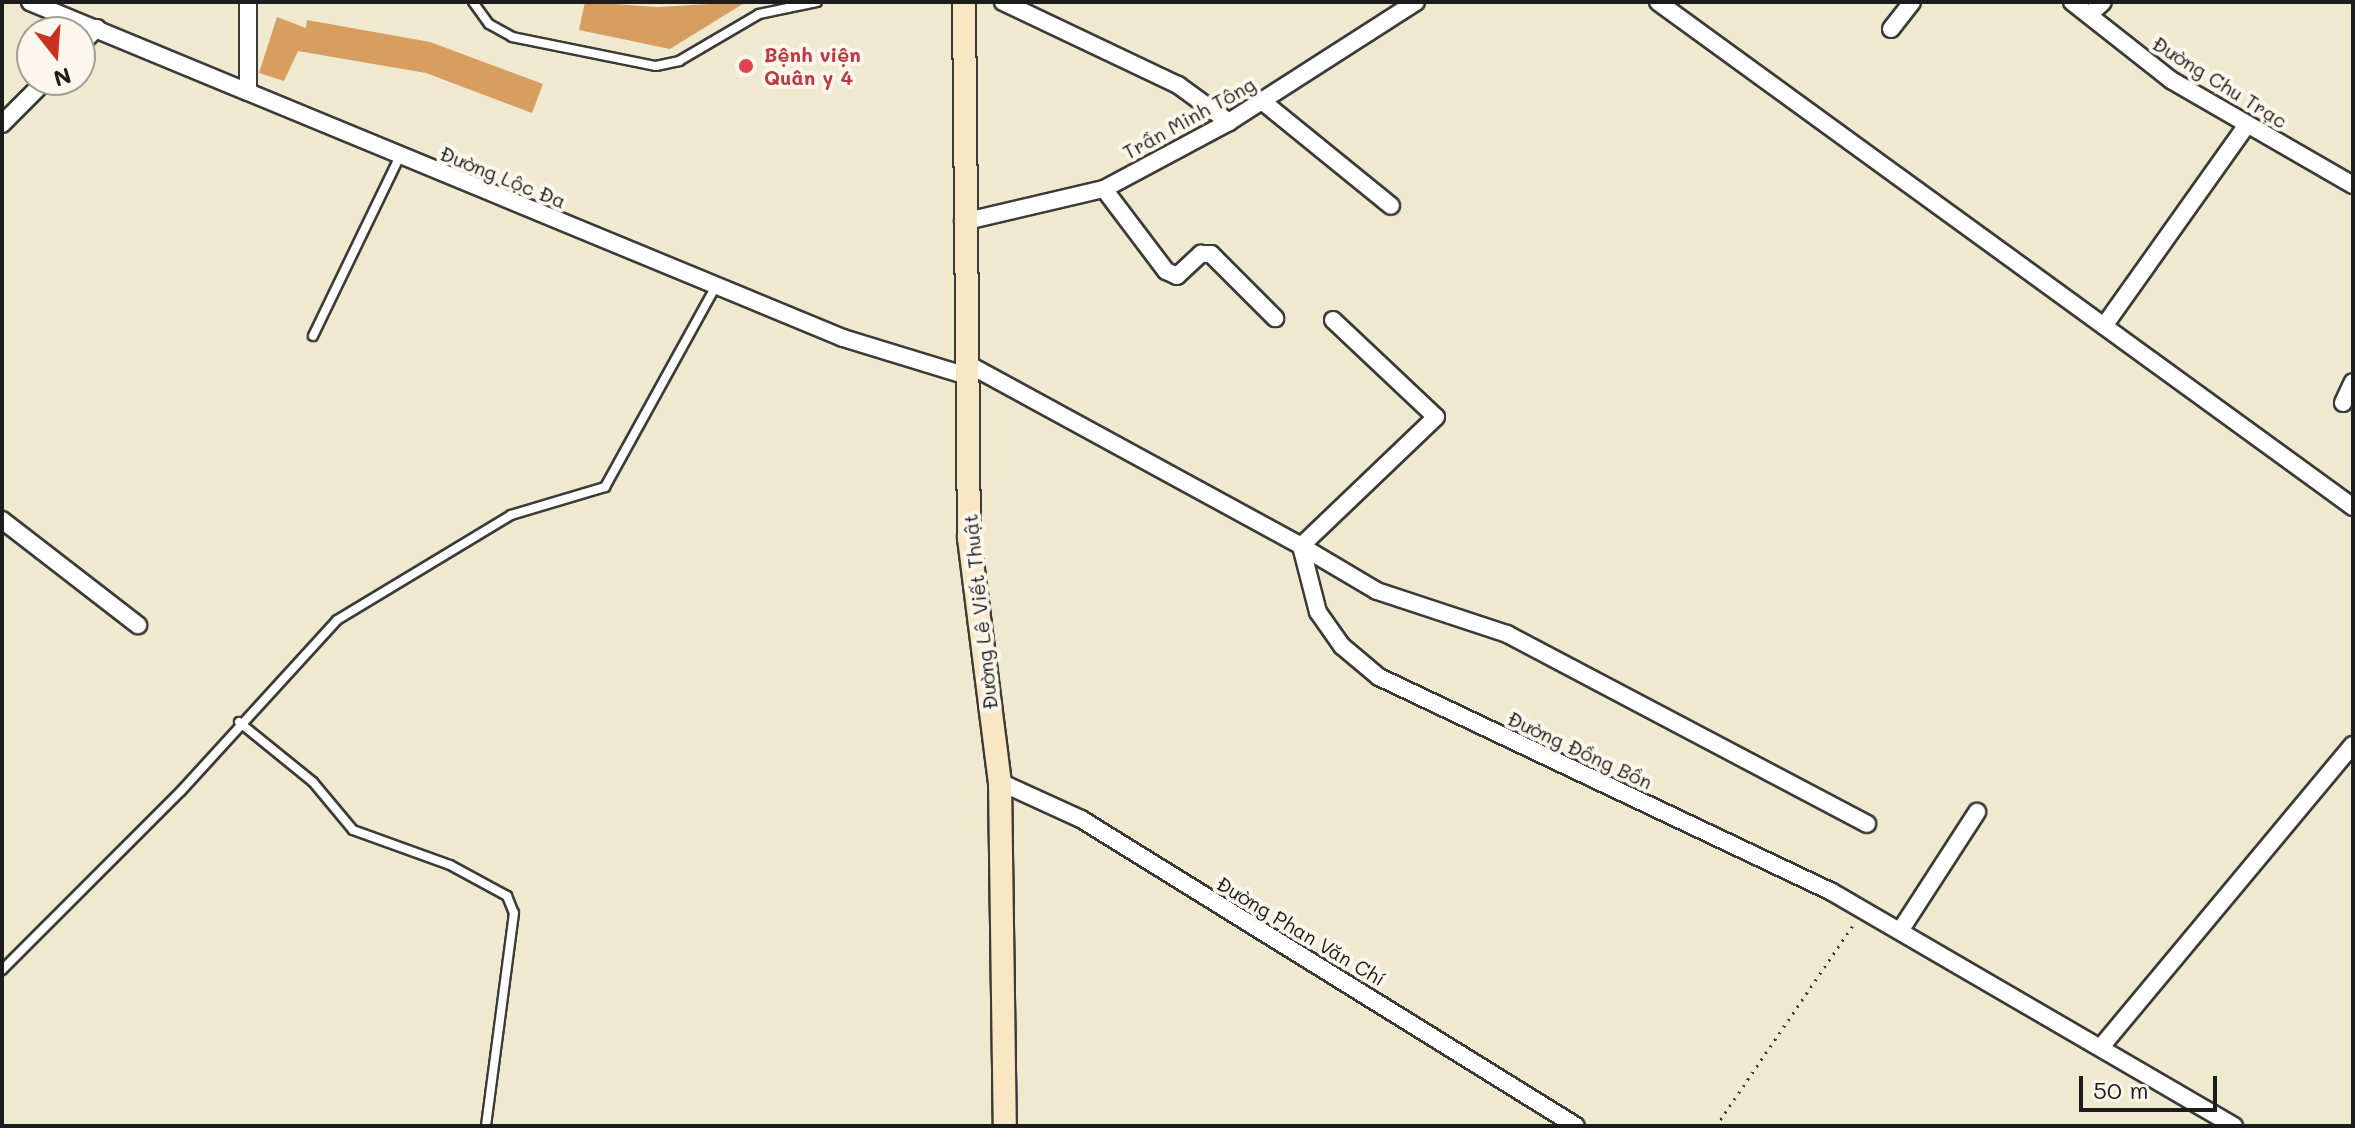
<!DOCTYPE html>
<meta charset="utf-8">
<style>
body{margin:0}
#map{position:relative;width:2355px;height:1128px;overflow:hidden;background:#efe9d0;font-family:Mali,sans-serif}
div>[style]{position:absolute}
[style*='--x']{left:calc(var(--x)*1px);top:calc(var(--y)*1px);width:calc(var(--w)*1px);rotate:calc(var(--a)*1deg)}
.building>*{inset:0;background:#d79e5f}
.path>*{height:3px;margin-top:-1.5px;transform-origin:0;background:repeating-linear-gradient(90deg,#3c3b37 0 2px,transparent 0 8px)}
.roads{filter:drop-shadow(2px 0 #3c3b37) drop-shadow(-2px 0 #3c3b37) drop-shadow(0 2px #3c3b37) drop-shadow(0 -2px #3c3b37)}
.lane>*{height:8px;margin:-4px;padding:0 4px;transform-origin:4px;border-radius:4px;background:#fff}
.street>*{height:16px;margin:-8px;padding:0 8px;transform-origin:8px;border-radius:8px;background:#fff}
.secondary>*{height:22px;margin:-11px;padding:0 11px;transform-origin:11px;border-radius:11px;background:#f9e7c3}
.dots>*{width:22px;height:22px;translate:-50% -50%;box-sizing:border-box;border:4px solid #fbf7ec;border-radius:50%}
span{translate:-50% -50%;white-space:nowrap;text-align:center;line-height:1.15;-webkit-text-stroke:8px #fbf7ec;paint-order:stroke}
.health-label{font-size:20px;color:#be3a42;font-weight:700}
.left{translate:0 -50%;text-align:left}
.street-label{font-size:20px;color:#1c1c1c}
.frame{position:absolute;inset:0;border:4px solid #1c1c1c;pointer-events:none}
.north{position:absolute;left:16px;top:16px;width:80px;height:80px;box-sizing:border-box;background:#fbf7ec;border:2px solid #a29f99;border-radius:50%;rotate:163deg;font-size:22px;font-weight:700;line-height:32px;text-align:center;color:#1c1c1c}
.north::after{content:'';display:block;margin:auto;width:28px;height:36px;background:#c8321e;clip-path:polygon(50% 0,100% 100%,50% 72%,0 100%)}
.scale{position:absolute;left:2079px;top:1076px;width:138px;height:36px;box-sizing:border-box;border:4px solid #1c1c1c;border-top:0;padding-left:10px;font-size:24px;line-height:28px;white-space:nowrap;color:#1c1c1c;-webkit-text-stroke:6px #fbf7ec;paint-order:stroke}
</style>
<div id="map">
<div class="building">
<div style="clip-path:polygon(585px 2px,657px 7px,746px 2px,670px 49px,579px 30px)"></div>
<div style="clip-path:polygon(277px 17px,306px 28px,307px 20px,430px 42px,543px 84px,532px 113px,426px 73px,298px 51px,284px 81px,259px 73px)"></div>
</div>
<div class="path">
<div style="--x:1716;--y:1126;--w:243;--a:-55.7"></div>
</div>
<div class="roads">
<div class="lane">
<div style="--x:473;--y:2;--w:27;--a:54"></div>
<div style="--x:489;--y:24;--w:26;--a:29"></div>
<div style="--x:512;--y:37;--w:147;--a:11.4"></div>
<div style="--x:656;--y:66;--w:24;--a:-12"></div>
<div style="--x:679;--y:61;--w:93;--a:-30.4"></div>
<div style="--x:759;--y:14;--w:59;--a:-11.7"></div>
<div style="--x:313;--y:336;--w:200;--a:-64.2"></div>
<div style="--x:239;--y:722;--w:95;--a:39"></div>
<div style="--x:313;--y:782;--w:62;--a:50.2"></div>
<div style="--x:353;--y:830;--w:103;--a:19.8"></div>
<div style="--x:450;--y:865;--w:65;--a:28.5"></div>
<div style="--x:507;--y:896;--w:18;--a:68"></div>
<div style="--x:514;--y:913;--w:215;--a:97.5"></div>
<div style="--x:2;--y:970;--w:253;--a:-45"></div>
<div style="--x:181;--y:791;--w:231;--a:-47.6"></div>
<div style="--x:337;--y:620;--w:203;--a:-31.1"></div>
<div style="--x:511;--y:515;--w:98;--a:-16.6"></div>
<div style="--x:605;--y:487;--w:230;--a:-61.1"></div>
</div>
<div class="street">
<div style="--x:30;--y:2;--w:880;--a:22.45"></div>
<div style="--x:843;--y:338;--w:130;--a:17"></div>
<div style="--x:248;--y:2;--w:90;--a:90"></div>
<div style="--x:1003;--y:2;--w:194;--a:25.4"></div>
<div style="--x:1178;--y:85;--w:63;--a:36"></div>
<div style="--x:1658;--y:2;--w:859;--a:36"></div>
<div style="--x:2072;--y:2;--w:126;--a:38.2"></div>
<div style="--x:2171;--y:80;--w:210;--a:30"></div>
<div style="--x:2089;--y:15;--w:19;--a:-43"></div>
<div style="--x:1891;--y:29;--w:34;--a:-52"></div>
<div style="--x:80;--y:45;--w:24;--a:-45"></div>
<div style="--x:1262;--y:101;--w:166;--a:39.1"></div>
<div style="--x:2;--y:124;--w:62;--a:-45"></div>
<div style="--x:1104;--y:189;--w:103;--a:52.9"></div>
<div style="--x:1166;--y:271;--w:12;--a:24"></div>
<div style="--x:1177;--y:276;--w:33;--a:-43"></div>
<div style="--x:1201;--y:254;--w:10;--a:0"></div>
<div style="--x:1211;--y:254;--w:91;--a:45"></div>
<div style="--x:963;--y:222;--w:145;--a:-13.2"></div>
<div style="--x:1104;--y:189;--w:142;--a:-28.2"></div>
<div style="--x:1229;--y:122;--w:222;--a:-32.7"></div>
<div style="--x:1333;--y:320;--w:141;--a:43.3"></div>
<div style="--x:1436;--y:417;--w:187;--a:136.3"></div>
<div style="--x:1301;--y:546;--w:88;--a:30.6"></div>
<div style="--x:1377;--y:591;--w:137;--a:18.3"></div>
<div style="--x:1507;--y:634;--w:407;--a:27.8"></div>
<div style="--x:2104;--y:326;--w:247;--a:-54.6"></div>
<div style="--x:966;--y:363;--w:382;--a:28.6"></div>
<div style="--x:1301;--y:546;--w:68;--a:75.6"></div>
<div style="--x:1318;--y:612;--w:42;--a:54.8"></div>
<div style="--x:1342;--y:646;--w:48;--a:40"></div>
<div style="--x:1379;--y:677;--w:501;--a:25.39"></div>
<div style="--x:1832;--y:892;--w:465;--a:30.2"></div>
<div style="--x:2343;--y:403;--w:23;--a:-65"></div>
<div style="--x:2;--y:520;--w:172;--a:37.7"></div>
<div style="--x:1000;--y:782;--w:89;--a:24.6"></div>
<div style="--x:1081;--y:819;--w:582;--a:31.81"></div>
<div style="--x:1900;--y:931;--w:142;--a:-57.1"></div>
<div style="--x:2101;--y:1047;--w:393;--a:-50.2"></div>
</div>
<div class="secondary">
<div style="--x:964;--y:2;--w:536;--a:89.47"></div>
<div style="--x:969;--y:538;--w:246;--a:82.8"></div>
<div style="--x:1000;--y:782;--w:344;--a:89.2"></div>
</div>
</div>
<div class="dots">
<div style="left:746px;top:66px;background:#e0444e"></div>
</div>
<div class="health-label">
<span class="left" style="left:764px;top:66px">Bệnh viện<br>Quân y 4</span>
</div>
<div class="street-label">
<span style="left:2220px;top:82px;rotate:32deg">Đường Chu Trạc</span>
<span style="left:1189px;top:118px;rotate:-29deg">Trần Minh Tông</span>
<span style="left:503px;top:177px;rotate:22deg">Đường Lộc Đa</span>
<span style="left:980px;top:612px;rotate:-96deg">Đường Lê Viết Thuật</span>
<span style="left:1580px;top:750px;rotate:25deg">Đường Đồng Bồn</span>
<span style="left:1301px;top:931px;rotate:31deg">Đường Phan Văn Chí</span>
</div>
<div class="frame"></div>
<div class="north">N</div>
<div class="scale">50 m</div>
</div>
